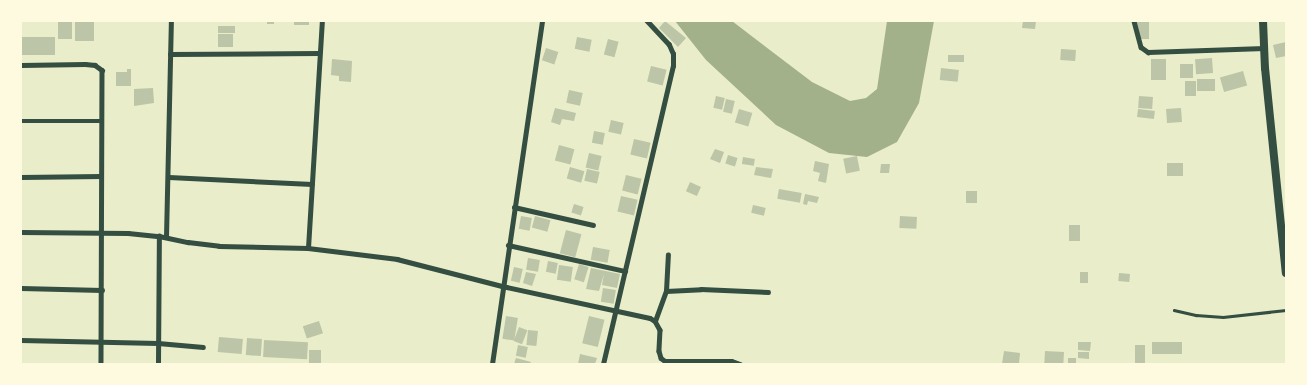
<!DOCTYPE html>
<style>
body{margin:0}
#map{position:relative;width:1307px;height:385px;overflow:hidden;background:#e9edc9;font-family:Montserrat,sans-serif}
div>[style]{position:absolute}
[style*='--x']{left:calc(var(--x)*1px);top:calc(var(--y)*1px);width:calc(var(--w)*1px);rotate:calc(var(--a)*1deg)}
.water>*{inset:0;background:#a3b18a}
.building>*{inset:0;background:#bcc5a7;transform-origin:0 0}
.service>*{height:2.5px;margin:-1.25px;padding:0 1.25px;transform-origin:1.25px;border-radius:1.25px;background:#344e41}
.minor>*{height:4.5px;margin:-2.25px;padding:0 2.25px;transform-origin:2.25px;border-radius:2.25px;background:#344e41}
.primary>*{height:8px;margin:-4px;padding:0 4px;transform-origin:4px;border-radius:4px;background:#344e41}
span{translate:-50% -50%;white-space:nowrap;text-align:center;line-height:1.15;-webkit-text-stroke:4px #fefae0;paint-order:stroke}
.frame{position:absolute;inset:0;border:22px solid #fefae0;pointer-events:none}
</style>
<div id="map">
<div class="water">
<div style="clip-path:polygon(675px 21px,732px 21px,812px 82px,850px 101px,866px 98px,877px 89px,887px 21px,934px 21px,919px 103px,897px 142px,867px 157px,829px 153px,776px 125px,706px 60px)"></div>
</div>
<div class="building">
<div style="left:58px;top:21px;width:14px;height:18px"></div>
<div style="left:75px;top:21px;width:19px;height:20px"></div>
<div style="left:267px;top:21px;width:7px;height:3px"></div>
<div style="left:294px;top:21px;width:15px;height:4px"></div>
<div style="clip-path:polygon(665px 21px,686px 38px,678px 47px,659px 28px)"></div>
<div style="clip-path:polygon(1023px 21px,1036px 21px,1035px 29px,1022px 28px)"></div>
<div style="left:1137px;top:21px;width:12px;height:18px"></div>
<div style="left:218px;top:26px;width:17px;height:7px"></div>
<div style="left:218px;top:34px;width:15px;height:13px"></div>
<div style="left:21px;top:37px;width:34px;height:18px"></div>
<div style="left:577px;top:37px;width:15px;height:12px;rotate:11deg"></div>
<div style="left:608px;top:39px;width:11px;height:16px;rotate:15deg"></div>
<div style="clip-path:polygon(1286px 42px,1286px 56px,1276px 58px,1273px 45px)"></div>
<div style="left:546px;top:48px;width:13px;height:13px;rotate:18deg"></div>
<div style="left:1061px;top:49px;width:15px;height:11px;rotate:4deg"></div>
<div style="left:948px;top:55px;width:16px;height:7px"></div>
<div style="left:1212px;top:58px;width:15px;height:17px;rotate:86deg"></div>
<div style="clip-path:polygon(332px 59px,352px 61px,351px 82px,339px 81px,339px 76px,331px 75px)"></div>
<div style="left:1151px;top:59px;width:15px;height:21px"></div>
<div style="left:1180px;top:64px;width:13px;height:14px"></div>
<div style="left:651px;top:66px;width:16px;height:16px;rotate:14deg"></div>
<div style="left:941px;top:68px;width:18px;height:12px;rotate:6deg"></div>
<div style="clip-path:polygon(127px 69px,131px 69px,131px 86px,116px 86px,116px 72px,127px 72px)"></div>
<div style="left:1243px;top:71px;width:15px;height:24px;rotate:74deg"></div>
<div style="left:1215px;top:79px;width:12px;height:18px;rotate:90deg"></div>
<div style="left:1185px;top:81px;width:11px;height:15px"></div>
<div style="clip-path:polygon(153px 88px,154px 103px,134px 106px,134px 89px)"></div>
<div style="left:569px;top:90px;width:14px;height:13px;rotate:12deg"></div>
<div style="left:716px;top:96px;width:9px;height:12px;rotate:13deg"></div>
<div style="left:1139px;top:96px;width:14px;height:12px;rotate:4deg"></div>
<div style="left:726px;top:99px;width:9px;height:13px;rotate:13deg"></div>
<div style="clip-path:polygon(555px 108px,576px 113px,574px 121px,562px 119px,560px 125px,551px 122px)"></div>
<div style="left:1181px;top:108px;width:14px;height:15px;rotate:86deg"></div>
<div style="left:739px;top:109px;width:14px;height:14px;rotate:17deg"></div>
<div style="left:1138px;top:109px;width:17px;height:8px;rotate:7deg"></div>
<div style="left:611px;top:120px;width:13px;height:12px;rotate:13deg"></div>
<div style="left:594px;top:131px;width:11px;height:12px;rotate:10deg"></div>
<div style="left:634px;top:139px;width:17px;height:16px;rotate:13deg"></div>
<div style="left:559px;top:145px;width:16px;height:16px;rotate:15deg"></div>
<div style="clip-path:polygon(715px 149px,724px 152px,720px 163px,710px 159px)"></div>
<div style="left:589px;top:153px;width:13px;height:15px;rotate:13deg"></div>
<div style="left:728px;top:155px;width:10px;height:9px;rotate:17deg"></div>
<div style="left:857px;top:156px;width:15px;height:14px;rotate:79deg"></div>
<div style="left:743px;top:157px;width:12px;height:7px;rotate:9deg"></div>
<div style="clip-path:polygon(815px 161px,829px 164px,826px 183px,818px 181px,820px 173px,813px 171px)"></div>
<div style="left:1167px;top:163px;width:16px;height:13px"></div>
<div style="clip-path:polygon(881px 164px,890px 164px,889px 173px,880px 173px)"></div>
<div style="left:570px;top:167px;width:15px;height:12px;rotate:16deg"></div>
<div style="clip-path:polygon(756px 167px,773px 169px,771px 178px,754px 175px)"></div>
<div style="left:587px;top:169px;width:13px;height:12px;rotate:13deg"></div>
<div style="left:626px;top:175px;width:16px;height:16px;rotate:14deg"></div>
<div style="left:690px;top:182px;width:12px;height:10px;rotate:24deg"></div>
<div style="left:779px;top:189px;width:23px;height:10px;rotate:10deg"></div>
<div style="left:966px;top:191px;width:11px;height:12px"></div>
<div style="clip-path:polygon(805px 194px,819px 197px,817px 203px,808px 201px,807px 205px,803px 204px)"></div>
<div style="left:621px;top:196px;width:17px;height:16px;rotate:13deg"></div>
<div style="left:574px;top:204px;width:10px;height:9px;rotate:17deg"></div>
<div style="left:753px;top:205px;width:13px;height:8px;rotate:13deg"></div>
<div style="left:521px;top:216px;width:11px;height:13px;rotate:10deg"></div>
<div style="left:535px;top:216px;width:16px;height:12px;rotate:15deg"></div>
<div style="left:900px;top:216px;width:17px;height:12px;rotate:3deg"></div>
<div style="left:1069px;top:225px;width:11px;height:16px"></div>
<div style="left:566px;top:230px;width:16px;height:24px;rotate:15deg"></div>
<div style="left:593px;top:247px;width:17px;height:13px;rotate:10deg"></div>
<div style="left:528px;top:258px;width:12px;height:12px;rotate:9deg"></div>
<div style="left:548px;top:261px;width:10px;height:11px;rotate:11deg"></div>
<div style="left:579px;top:264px;width:10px;height:16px;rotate:17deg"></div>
<div style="left:559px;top:265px;width:14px;height:15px;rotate:8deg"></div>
<div style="left:514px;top:267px;width:9px;height:14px;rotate:13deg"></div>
<div style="clip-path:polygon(591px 268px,620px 274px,617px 288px,602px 285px,604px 274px,599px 291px,586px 289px)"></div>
<div style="clip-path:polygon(526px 272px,536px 274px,532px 286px,523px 283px)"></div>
<div style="left:1080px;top:272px;width:8px;height:11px"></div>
<div style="left:1119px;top:273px;width:11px;height:8px;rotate:5deg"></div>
<div style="left:603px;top:288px;width:13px;height:14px;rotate:9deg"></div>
<div style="left:506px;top:316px;width:12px;height:23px;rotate:9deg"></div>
<div style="left:589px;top:316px;width:16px;height:28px;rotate:14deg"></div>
<div style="left:319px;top:321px;width:13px;height:17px;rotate:72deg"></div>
<div style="left:519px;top:327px;width:9px;height:15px;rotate:21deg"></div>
<div style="left:528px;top:330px;width:10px;height:15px;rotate:6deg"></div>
<div style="left:219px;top:337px;width:24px;height:15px;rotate:5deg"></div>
<div style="left:247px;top:338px;width:15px;height:17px;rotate:4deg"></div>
<div style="left:264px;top:340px;width:44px;height:17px;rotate:3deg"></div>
<div style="clip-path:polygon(1078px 342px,1091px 342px,1090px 351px,1078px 350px)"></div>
<div style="left:1182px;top:342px;width:12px;height:30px;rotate:90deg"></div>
<div style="left:518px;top:345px;width:10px;height:11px;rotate:11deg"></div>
<div style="left:1135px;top:345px;width:10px;height:19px"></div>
<div style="left:309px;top:350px;width:12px;height:14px"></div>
<div style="clip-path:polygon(1004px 351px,1020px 353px,1019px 364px,1002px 364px)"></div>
<div style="left:1045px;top:351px;width:19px;height:13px;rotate:3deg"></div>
<div style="clip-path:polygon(1078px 352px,1089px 352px,1089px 359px,1078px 358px)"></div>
<div style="clip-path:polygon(580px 354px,597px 358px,595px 364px,578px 364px)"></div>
<div style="clip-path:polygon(516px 358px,531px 362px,530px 364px,514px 364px)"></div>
<div style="left:1068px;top:358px;width:8px;height:6px"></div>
</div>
<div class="service">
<div style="--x:1174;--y:310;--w:23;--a:13"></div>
<div style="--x:1196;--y:315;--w:27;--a:4"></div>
<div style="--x:1223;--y:317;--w:63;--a:-6.3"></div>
</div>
<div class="minor">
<div style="--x:1134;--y:21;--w:27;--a:75"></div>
<div style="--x:1141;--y:47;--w:9;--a:36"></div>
<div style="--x:1148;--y:52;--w:116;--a:-2"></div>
<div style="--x:170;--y:54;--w:149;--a:-0.4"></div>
<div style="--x:21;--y:65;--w:64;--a:-0.9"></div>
<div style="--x:85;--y:64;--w:10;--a:6"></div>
<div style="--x:95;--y:65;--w:9;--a:36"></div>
<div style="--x:102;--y:70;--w:294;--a:90.2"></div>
<div style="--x:21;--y:121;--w:80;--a:0"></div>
<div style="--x:21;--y:177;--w:80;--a:-0.7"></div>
<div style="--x:169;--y:177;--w:143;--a:2.8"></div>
<div style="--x:514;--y:207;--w:81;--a:12.8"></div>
<div style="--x:21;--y:232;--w:107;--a:0.5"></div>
<div style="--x:128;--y:233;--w:31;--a:6"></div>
<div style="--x:159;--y:236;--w:30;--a:12"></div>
<div style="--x:188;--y:242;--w:31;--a:7"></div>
<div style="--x:219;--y:246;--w:89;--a:1.3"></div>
<div style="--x:308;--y:248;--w:90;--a:7"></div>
<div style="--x:397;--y:259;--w:108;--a:14.4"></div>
<div style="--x:502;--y:286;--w:151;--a:12.2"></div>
<div style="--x:650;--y:318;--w:6;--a:31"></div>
<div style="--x:655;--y:321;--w:10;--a:61"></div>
<div style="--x:660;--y:330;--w:21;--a:93"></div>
<div style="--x:659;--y:351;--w:7;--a:74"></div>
<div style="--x:661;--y:358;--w:5;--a:37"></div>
<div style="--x:665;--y:361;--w:67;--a:0"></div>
<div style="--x:732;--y:361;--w:9;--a:21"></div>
<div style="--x:166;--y:237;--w:216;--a:-88.7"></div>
<div style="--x:508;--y:245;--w:120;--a:12.5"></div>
<div style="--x:308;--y:248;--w:227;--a:-86.5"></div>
<div style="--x:21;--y:288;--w:81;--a:1.4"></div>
<div style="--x:666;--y:291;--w:35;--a:-3"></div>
<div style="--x:701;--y:289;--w:67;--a:2.6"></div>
<div style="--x:655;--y:321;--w:32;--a:-70"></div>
<div style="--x:666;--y:291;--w:36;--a:-87"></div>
<div style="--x:21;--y:340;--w:137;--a:1.3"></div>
<div style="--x:158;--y:343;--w:45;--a:5.1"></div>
<div style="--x:158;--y:364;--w:128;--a:-89.6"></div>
<div style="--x:492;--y:364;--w:347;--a:-81.7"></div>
<div style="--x:603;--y:364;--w:306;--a:-76.8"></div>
<div style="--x:673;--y:66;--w:12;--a:-90"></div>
<div style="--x:673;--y:54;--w:10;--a:-114"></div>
<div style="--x:669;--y:45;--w:33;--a:-133"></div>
</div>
<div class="primary">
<div style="--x:1263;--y:21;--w:47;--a:87.6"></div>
<div style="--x:1265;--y:68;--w:206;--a:84.2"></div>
</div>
<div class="frame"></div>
</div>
